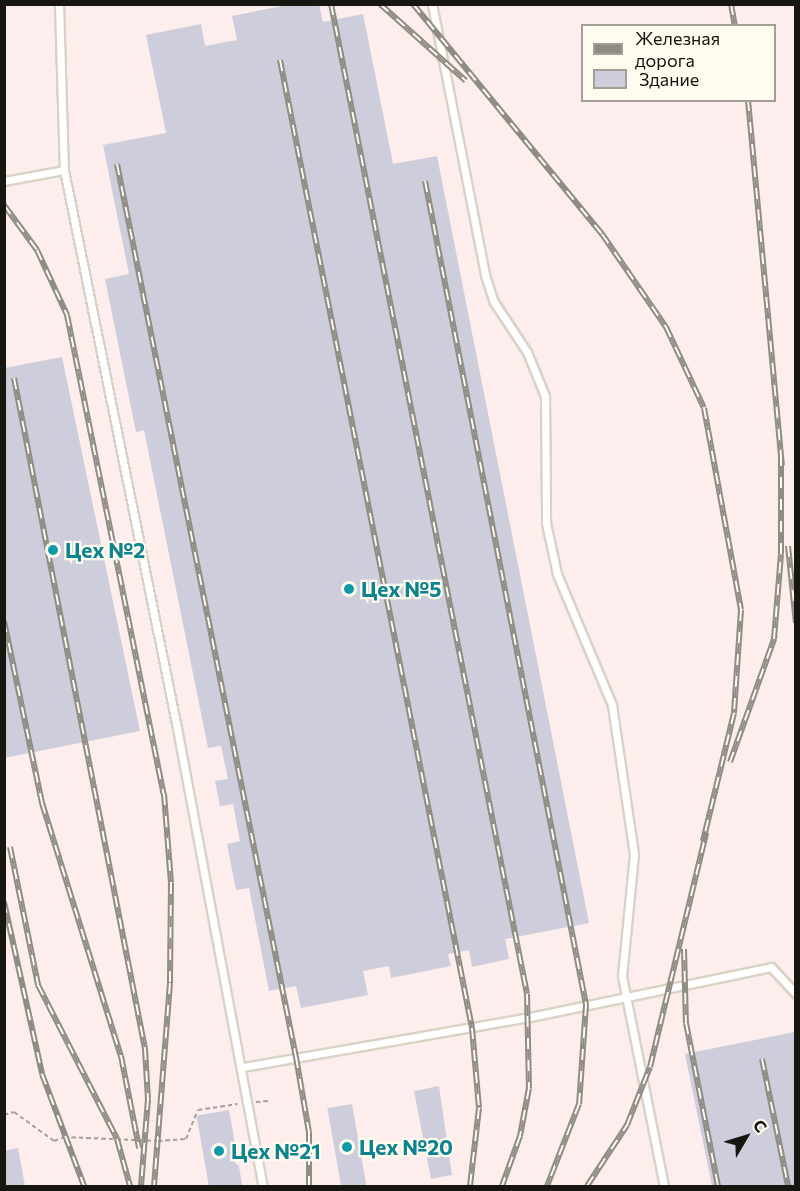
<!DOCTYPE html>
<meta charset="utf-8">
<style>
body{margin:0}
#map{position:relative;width:800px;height:1191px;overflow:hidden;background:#fffbef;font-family:Commissioner,sans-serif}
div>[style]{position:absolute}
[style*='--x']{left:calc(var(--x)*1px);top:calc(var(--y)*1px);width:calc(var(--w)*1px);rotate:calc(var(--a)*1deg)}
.industrial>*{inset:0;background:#fdedec}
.building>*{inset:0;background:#cdcddb;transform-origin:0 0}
.path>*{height:2px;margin-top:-1px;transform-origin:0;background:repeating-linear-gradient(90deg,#a29f96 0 4.5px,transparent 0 7.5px)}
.roads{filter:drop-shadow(2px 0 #d8d3c5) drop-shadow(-2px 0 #d8d3c5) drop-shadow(0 2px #d8d3c5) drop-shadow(0 -2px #d8d3c5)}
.lane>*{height:7px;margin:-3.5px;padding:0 3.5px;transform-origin:3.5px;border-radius:3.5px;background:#fff}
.rail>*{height:6px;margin-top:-3px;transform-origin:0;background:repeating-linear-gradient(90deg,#fffbef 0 11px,#8f8c83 0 22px);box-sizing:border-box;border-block:2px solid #8f8c83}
.dots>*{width:16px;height:16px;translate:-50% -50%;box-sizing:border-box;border:3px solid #fffbef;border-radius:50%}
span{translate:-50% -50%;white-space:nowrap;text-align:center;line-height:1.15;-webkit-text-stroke:4.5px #fffbef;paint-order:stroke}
.culture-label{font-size:21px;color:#0d838f;font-weight:700}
.left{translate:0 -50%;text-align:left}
.frame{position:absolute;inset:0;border:6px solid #181611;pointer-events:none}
.legend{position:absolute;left:581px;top:24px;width:195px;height:78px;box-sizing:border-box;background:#fffbef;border:2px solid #a39f96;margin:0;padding:8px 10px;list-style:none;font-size:18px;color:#181611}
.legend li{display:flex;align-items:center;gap:12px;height:30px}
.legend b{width:30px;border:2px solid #a39f96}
.north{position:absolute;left:716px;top:1107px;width:60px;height:60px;-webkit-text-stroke:4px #fffbef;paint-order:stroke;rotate:52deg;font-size:16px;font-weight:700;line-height:24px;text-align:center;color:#181611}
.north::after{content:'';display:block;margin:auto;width:21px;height:27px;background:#181611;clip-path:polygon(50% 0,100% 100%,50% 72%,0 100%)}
</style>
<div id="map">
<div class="industrial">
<div style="clip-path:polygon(evenodd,5px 5px,795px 5px,795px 1186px,5px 1186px,5px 5px,582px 26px,774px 26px,774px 100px,582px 100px,582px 26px)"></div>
</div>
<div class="building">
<div style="clip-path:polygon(292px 4px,319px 4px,323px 22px,363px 14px,393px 164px,437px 156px,589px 923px,505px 939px,509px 959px,472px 967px,469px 950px,448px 954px,451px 966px,391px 978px,389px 966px,363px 971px,368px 995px,301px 1008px,296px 986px,269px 991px,249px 888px,236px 890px,227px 844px,240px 841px,233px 804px,220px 806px,215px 781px,228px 779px,221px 746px,208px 748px,144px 430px,136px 432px,105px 279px,129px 274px,103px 145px,166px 133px,146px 35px,201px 24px,205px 46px,237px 40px,232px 16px)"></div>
<div style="clip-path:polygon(62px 357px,140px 731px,4px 758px,4px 368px)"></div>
<div style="clip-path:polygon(795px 1032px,795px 1186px,712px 1186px,685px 1054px)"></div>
<div style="clip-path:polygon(439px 1086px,452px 1175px,431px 1179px,414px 1091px)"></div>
<div style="left:352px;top:1104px;width:83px;height:25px;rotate:80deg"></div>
<div style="left:229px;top:1110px;width:77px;height:33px;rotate:80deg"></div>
<div style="clip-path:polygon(18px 1148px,25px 1186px,4px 1186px,4px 1151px)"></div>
</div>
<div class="path">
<div style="--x:256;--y:1102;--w:12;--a:-5"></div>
<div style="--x:4;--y:1115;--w:10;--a:-17"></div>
<div style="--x:14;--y:1112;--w:49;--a:35.9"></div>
<div style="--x:54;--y:1141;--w:11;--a:-22"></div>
<div style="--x:64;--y:1137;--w:94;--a:2.4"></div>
<div style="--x:158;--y:1141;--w:28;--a:-4"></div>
<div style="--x:186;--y:1139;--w:31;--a:-68"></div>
<div style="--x:198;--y:1110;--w:40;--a:-8.5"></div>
</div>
<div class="roads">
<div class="lane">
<div style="--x:59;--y:4;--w:166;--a:88.3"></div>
<div style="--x:64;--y:170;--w:569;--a:78.55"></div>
<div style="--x:177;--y:728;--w:466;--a:79.4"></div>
<div style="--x:432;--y:4;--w:276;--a:78.9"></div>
<div style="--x:485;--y:275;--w:28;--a:72"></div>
<div style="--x:494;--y:302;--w:60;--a:56.6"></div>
<div style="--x:527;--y:352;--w:48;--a:67.8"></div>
<div style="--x:545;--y:396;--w:127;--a:89.5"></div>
<div style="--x:546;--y:523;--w:52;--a:77.8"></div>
<div style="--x:557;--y:574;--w:142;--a:67.2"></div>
<div style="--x:612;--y:705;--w:151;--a:81.6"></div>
<div style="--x:634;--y:854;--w:123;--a:95.6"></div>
<div style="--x:622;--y:976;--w:214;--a:78.7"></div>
<div style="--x:4;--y:181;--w:61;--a:-10.4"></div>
<div style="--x:243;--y:1067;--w:291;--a:-9.9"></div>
<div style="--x:530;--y:1017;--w:246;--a:-11.7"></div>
<div style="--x:771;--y:967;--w:37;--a:47"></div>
</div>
</div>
<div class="rail">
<div style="--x:331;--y:4;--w:1009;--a:78.8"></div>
<div style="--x:527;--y:994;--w:94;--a:88.8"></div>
<div style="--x:529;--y:1088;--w:49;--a:100.6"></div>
<div style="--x:520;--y:1136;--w:53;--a:109.8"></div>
<div style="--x:380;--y:4;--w:115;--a:41.8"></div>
<div style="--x:413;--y:4;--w:298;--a:50.6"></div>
<div style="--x:602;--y:234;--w:113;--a:55.5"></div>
<div style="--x:666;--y:327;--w:89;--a:64.9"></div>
<div style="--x:704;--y:408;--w:205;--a:79.6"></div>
<div style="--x:741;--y:610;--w:103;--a:93.9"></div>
<div style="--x:734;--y:713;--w:132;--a:103.6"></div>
<div style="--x:731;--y:4;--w:22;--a:80"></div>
<div style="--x:280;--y:60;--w:987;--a:78.78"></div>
<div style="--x:472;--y:1028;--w:80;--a:85"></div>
<div style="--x:479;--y:1108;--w:79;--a:96.6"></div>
<div style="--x:748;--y:100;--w:367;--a:84.7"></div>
<div style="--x:117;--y:164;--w:911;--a:78.67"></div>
<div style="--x:296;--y:1057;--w:76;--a:80.2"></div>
<div style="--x:309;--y:1132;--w:54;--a:90"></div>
<div style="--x:425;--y:181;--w:840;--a:78.94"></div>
<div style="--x:586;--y:1005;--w:99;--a:94"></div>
<div style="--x:579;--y:1104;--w:88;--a:111.3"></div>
<div style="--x:4;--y:205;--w:56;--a:53.7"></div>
<div style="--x:37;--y:250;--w:72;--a:65.2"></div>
<div style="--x:67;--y:315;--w:489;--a:78.6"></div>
<div style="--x:164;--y:794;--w:89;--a:85.5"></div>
<div style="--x:171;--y:883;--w:100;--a:90.6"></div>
<div style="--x:170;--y:983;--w:204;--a:94.5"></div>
<div style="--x:14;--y:378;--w:684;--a:78.95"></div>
<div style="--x:145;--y:1049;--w:50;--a:86.6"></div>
<div style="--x:148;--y:1099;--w:87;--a:94.6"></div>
<div style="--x:788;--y:546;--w:77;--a:84.1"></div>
<div style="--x:4;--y:621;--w:186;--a:78.2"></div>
<div style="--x:42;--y:803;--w:265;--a:72.7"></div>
<div style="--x:121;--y:1056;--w:94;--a:78.9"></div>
<div style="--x:730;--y:762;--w:131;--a:-70.3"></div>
<div style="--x:774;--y:639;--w:85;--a:-85.3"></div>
<div style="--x:781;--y:554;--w:96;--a:-90"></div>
<div style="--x:10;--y:847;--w:141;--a:78.5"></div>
<div style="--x:38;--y:985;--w:173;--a:62.8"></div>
<div style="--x:117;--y:1139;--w:49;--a:74.5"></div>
<div style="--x:4;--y:902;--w:176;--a:77.5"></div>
<div style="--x:42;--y:1074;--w:120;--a:69.4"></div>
<div style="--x:684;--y:949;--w:74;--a:88.5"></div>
<div style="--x:686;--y:1023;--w:166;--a:78.9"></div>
<div style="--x:762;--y:1059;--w:130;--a:78.4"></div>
<div style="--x:587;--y:1186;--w:73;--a:-56.7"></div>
<div style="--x:627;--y:1125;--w:62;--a:-68.4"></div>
<div style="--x:650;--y:1067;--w:241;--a:-76.5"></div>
</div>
<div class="dots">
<div style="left:53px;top:550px;background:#0f9aa8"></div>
<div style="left:349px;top:589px;background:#0f9aa8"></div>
<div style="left:347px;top:1147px;background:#0f9aa8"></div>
<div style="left:219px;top:1151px;background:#0f9aa8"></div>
</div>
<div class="culture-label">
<span class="left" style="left:65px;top:550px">Цех №2</span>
<span class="left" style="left:361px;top:589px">Цех №5</span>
<span class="left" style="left:359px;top:1147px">Цех №20</span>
<span class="left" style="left:231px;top:1151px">Цех №21</span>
</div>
<div class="frame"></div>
<ul class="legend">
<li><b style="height:8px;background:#8f8c83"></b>Железная дорога</li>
<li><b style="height:16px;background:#cdcddb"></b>Здание</li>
</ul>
<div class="north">С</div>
</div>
